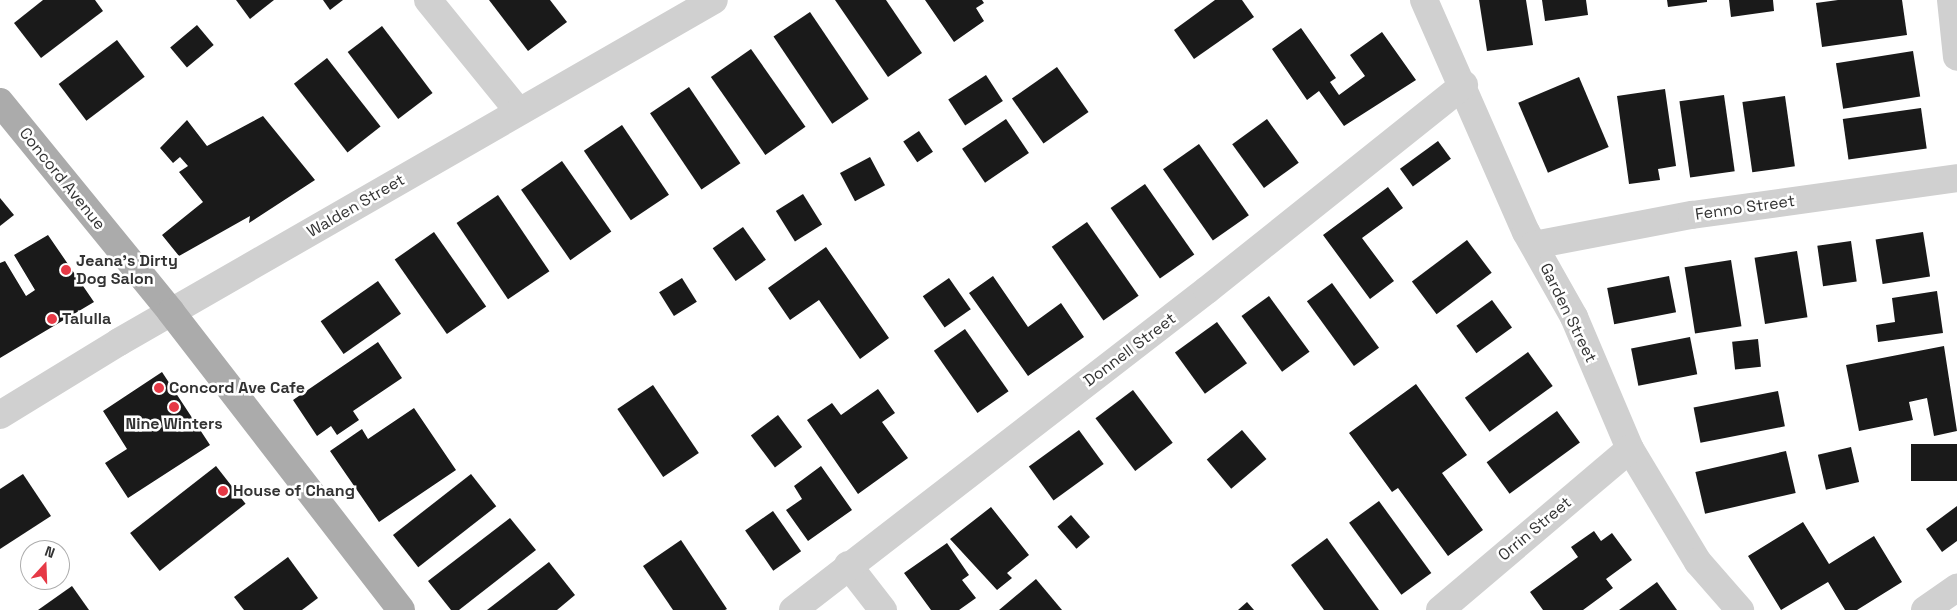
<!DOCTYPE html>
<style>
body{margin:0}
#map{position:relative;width:1957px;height:610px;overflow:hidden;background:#fff;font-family:"Space Grotesk",sans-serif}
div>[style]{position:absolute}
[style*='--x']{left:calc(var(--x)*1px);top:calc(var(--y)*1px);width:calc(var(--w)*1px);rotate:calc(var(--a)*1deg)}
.building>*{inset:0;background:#1a1a1a;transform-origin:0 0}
.minor>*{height:28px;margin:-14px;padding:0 14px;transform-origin:14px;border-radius:14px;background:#d0d0d0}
.major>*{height:28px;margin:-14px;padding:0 14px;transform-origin:14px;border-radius:14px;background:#ababab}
.dots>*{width:14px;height:14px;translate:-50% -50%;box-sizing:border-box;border:2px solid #fff;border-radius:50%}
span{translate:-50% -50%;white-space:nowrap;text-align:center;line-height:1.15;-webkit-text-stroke:5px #fff;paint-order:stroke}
.street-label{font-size:16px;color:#333}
.poi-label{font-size:16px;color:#333;font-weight:700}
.left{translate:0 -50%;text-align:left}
.north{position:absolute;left:20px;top:540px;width:50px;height:50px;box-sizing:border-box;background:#fff;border:1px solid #adadad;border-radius:50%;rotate:20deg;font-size:14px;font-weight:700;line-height:20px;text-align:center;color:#333}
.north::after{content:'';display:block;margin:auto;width:18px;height:22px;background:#e63946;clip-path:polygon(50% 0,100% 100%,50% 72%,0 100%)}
</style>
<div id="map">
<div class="building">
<div style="clip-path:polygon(43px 0,95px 0,103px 11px,41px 58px,14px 23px)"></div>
<div style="clip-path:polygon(236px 0,274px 0,250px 19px)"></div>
<div style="clip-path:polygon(323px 0,343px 0,330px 10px)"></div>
<div style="clip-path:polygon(489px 0,550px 0,567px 22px,528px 51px)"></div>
<div style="clip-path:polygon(835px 0,886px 0,922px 53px,888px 77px)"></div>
<div style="clip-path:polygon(925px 0,982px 0,984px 3px,976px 8px,984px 21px,954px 42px)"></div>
<div style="clip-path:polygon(1215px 0,1242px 0,1254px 17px,1194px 59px,1174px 30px)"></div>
<div style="clip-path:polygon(1479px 0,1526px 0,1533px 45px,1487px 51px)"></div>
<div style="clip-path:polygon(1542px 0,1586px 0,1588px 15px,1545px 21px)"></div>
<div style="clip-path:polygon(1667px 0,1707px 0,1707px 2px,1668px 7px)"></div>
<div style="clip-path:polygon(1729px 0,1773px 0,1774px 11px,1731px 17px)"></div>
<div style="clip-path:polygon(1838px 0,1902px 0,1907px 35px,1822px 47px,1816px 3px)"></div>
<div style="left:810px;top:12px;width:105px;height:44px;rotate:56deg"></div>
<div style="left:197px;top:25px;width:26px;height:35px;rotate:50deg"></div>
<div style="left:382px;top:26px;width:84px;height:43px;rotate:53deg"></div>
<div style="clip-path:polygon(1301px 28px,1336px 78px,1330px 82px,1339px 95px,1365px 76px,1350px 55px,1382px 32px,1416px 80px,1344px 126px,1319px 91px,1307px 100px,1272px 49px)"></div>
<div style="left:117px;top:40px;width:46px;height:73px;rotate:53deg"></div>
<div style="left:751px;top:49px;width:95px;height:49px;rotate:55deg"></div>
<div style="left:1913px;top:51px;width:46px;height:78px;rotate:81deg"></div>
<div style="left:327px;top:58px;width:87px;height:42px;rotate:52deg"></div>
<div style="left:1057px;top:67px;width:55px;height:55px;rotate:55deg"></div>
<div style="left:986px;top:75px;width:31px;height:45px;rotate:57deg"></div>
<div style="left:1579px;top:77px;width:76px;height:66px;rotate:67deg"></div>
<div style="left:689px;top:87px;width:92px;height:47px;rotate:56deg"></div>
<div style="clip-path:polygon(1665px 89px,1676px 166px,1658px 169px,1660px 180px,1629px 184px,1617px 96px)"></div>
<div style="left:1724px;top:95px;width:77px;height:45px;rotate:82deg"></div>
<div style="left:1785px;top:96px;width:71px;height:43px;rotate:82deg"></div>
<div style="left:1921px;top:108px;width:41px;height:79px;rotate:82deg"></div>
<div style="clip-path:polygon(263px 116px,315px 180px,249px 223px,250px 216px,179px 256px,162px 235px,203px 202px,179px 172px,188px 166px,180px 157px,173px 163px,160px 148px,187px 120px,207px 146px)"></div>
<div style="left:1006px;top:119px;width:41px;height:53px;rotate:56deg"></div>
<div style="left:1267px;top:119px;width:54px;height:43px;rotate:54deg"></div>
<div style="left:622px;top:125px;width:84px;height:46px;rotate:56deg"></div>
<div style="left:919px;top:131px;width:25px;height:19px;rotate:56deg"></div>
<div style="left:1438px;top:141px;width:22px;height:47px;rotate:54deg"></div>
<div style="left:1199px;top:144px;width:87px;height:44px;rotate:55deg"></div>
<div style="left:870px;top:157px;width:32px;height:34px;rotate:62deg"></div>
<div style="left:562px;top:161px;width:86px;height:50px;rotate:55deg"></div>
<div style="left:1145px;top:184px;width:86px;height:42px;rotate:55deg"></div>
<div style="clip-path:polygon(1388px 187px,1403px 208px,1362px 238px,1394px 281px,1370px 299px,1323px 235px)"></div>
<div style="left:803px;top:194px;width:36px;height:32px;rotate:58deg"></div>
<div style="left:498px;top:195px;width:92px;height:50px;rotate:56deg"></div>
<div style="clip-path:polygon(0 198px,14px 215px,0 226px)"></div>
<div style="left:1087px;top:222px;width:90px;height:43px;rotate:55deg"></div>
<div style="left:743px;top:227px;width:40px;height:37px;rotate:55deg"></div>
<div style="left:434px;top:232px;width:91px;height:48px;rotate:55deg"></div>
<div style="left:1923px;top:232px;width:45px;height:48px;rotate:81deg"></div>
<div style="clip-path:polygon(48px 235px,94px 302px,0 358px,0 263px,5px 261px,26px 296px,35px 290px,14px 255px)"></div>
<div style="left:1467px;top:240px;width:41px;height:69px;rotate:53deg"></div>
<div style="left:1851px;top:241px;width:41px;height:34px;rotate:82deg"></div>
<div style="clip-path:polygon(826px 247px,889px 338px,860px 359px,819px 300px,790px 320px,768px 288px)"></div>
<div style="left:1797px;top:251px;width:67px;height:43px;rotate:81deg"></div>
<div style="left:1731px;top:260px;width:67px;height:47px;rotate:81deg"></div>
<div style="clip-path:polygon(993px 276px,1028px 327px,1061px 303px,1084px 337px,1028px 376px,969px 293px)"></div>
<div style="left:1669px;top:276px;width:37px;height:63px;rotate:79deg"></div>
<div style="left:682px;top:278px;width:28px;height:27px;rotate:58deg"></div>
<div style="left:949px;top:278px;width:38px;height:32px;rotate:55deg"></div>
<div style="left:378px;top:281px;width:40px;height:70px;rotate:55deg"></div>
<div style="left:1332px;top:283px;width:80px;height:31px;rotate:54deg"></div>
<div style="clip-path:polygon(1937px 291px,1943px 333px,1878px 342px,1876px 325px,1895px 322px,1892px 298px)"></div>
<div style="left:1269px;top:296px;width:69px;height:34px;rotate:54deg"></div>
<div style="left:1492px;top:300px;width:34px;height:44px;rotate:54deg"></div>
<div style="left:1217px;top:322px;width:51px;height:52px;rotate:54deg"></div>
<div style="left:965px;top:329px;width:76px;height:38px;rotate:55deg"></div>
<div style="left:1690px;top:337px;width:38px;height:60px;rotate:79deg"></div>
<div style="left:1758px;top:339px;width:28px;height:26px;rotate:84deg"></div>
<div style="clip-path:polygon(378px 342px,402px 378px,353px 411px,359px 420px,337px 435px,331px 426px,317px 436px,293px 400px)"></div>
<div style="clip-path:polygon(1944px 346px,1957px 431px,1934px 436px,1927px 398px,1909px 402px,1913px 420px,1859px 431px,1846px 365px)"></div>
<div style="left:1528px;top:352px;width:42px;height:78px;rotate:54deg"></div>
<div style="clip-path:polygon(162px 372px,210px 445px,128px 498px,105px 463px,127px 449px,103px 411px)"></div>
<div style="clip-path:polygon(1416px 384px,1467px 455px,1442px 473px,1483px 530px,1448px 556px,1398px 488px,1392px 492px,1349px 433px)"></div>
<div style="left:653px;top:385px;width:82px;height:43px;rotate:56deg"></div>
<div style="clip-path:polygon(878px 389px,895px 413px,882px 422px,908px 458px,858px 494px,807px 420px,832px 403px,841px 415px)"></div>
<div style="left:1133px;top:390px;width:66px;height:47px;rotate:53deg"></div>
<div style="left:1778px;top:391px;width:36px;height:86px;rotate:79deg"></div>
<div style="clip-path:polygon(414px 408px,456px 470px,379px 522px,330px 451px,362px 429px,368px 439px)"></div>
<div style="left:1557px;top:411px;width:39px;height:87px;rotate:54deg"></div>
<div style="left:778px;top:415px;width:40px;height:34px;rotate:53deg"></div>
<div style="left:1079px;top:430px;width:42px;height:62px;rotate:54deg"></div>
<div style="left:1242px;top:430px;width:38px;height:46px;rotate:50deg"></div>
<div style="left:1957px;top:444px;width:37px;height:46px;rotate:90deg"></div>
<div style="left:1851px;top:447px;width:36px;height:34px;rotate:77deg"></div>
<div style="left:1786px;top:451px;width:43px;height:93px;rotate:77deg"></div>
<div style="left:216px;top:466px;width:48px;height:109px;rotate:52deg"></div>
<div style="clip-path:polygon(821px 466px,852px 510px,808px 541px,786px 510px,802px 499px,794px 486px)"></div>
<div style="clip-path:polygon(23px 474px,51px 516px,0 549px,0 489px)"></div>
<div style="left:471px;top:474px;width:41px;height:99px;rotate:52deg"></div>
<div style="left:1379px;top:501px;width:89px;height:37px;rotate:54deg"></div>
<div style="clip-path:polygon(1957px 506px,1957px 541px,1942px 552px,1926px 529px)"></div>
<div style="clip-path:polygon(991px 507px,1029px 555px,1007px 573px,1012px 578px,997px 590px,950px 539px)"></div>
<div style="left:773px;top:511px;width:49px;height:34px;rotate:55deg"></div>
<div style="left:1071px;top:515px;width:29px;height:18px;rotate:49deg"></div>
<div style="clip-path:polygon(510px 518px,536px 550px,459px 610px,451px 610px,428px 581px)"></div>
<div style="clip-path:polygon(1803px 522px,1829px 564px,1874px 536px,1902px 582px,1857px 610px,1845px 610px,1828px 582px,1781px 610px,1748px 556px)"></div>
<div style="clip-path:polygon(1594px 531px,1601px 541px,1612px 533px,1632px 560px,1606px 579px,1613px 588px,1583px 610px,1543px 610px,1530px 592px,1578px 557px,1571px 547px)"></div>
<div style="clip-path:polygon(1327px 538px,1379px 610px,1324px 610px,1291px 565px)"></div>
<div style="clip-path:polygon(681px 540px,727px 609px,725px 610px,673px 610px,643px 566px)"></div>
<div style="clip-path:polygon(947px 543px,969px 575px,962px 580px,976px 598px,959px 610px,931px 610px,904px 573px)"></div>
<div style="clip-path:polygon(288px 557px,318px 598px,302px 610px,244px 610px,234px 597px)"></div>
<div style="clip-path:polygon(549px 562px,575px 595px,557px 610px,487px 610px)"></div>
<div style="clip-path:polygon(1036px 579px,1062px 610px,999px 610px)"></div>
<div style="clip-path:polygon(1657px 582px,1677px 610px,1619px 610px)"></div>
<div style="clip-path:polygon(72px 586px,89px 610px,38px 610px)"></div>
<div style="clip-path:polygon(1247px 602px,1254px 610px,1238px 610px)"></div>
</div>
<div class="minor">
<div style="--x:428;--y:0;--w:144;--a:50.9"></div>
<div style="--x:1424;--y:0;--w:253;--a:66.3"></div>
<div style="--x:1526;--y:232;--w:98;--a:60.5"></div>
<div style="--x:1574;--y:317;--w:143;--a:67"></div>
<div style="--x:1630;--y:449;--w:132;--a:59"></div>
<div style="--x:1698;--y:562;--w:64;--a:48.8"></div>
<div style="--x:1951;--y:0;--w:57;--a:84"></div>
<div style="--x:1534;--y:245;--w:161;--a:-10.8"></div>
<div style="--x:1692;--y:215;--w:268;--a:-7.9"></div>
<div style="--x:0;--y:415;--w:140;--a:-31.5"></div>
<div style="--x:119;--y:342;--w:686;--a:-29.89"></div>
<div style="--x:848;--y:565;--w:57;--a:52.1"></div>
<div style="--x:793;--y:610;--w:523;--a:-37.7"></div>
<div style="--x:1207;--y:290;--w:329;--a:-38.6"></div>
<div style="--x:1440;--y:610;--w:249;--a:-40.3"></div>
<div style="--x:1925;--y:610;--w:39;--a:-35"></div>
</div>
<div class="major">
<div style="--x:0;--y:102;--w:271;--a:50.8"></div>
<div style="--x:171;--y:312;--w:376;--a:52.3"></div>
</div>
<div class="dots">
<div style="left:66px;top:270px;background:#e63946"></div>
<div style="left:52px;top:319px;background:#e63946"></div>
<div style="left:159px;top:388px;background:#e63946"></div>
<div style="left:174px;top:407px;background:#e63946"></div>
<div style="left:223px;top:491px;background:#e63946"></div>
</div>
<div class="street-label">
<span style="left:62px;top:179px;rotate:51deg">Concord Avenue</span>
<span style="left:356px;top:206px;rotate:-30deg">Walden Street</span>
<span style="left:1745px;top:208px;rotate:-8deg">Fenno Street</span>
<span style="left:1568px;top:313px;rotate:64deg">Garden Street</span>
<span style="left:1130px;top:350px;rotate:-37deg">Donnell Street</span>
<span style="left:1535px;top:529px;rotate:-40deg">Orrin Street</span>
</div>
<div class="poi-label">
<span class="left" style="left:76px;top:270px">Jeana's Dirty<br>Dog Salon</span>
<span class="left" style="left:62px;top:319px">Talulla</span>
<span class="left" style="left:169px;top:388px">Concord Ave Cafe</span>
<span style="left:174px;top:424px">Nine Winters</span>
<span class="left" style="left:233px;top:491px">House of Chang</span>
</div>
<div class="north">N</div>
</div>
